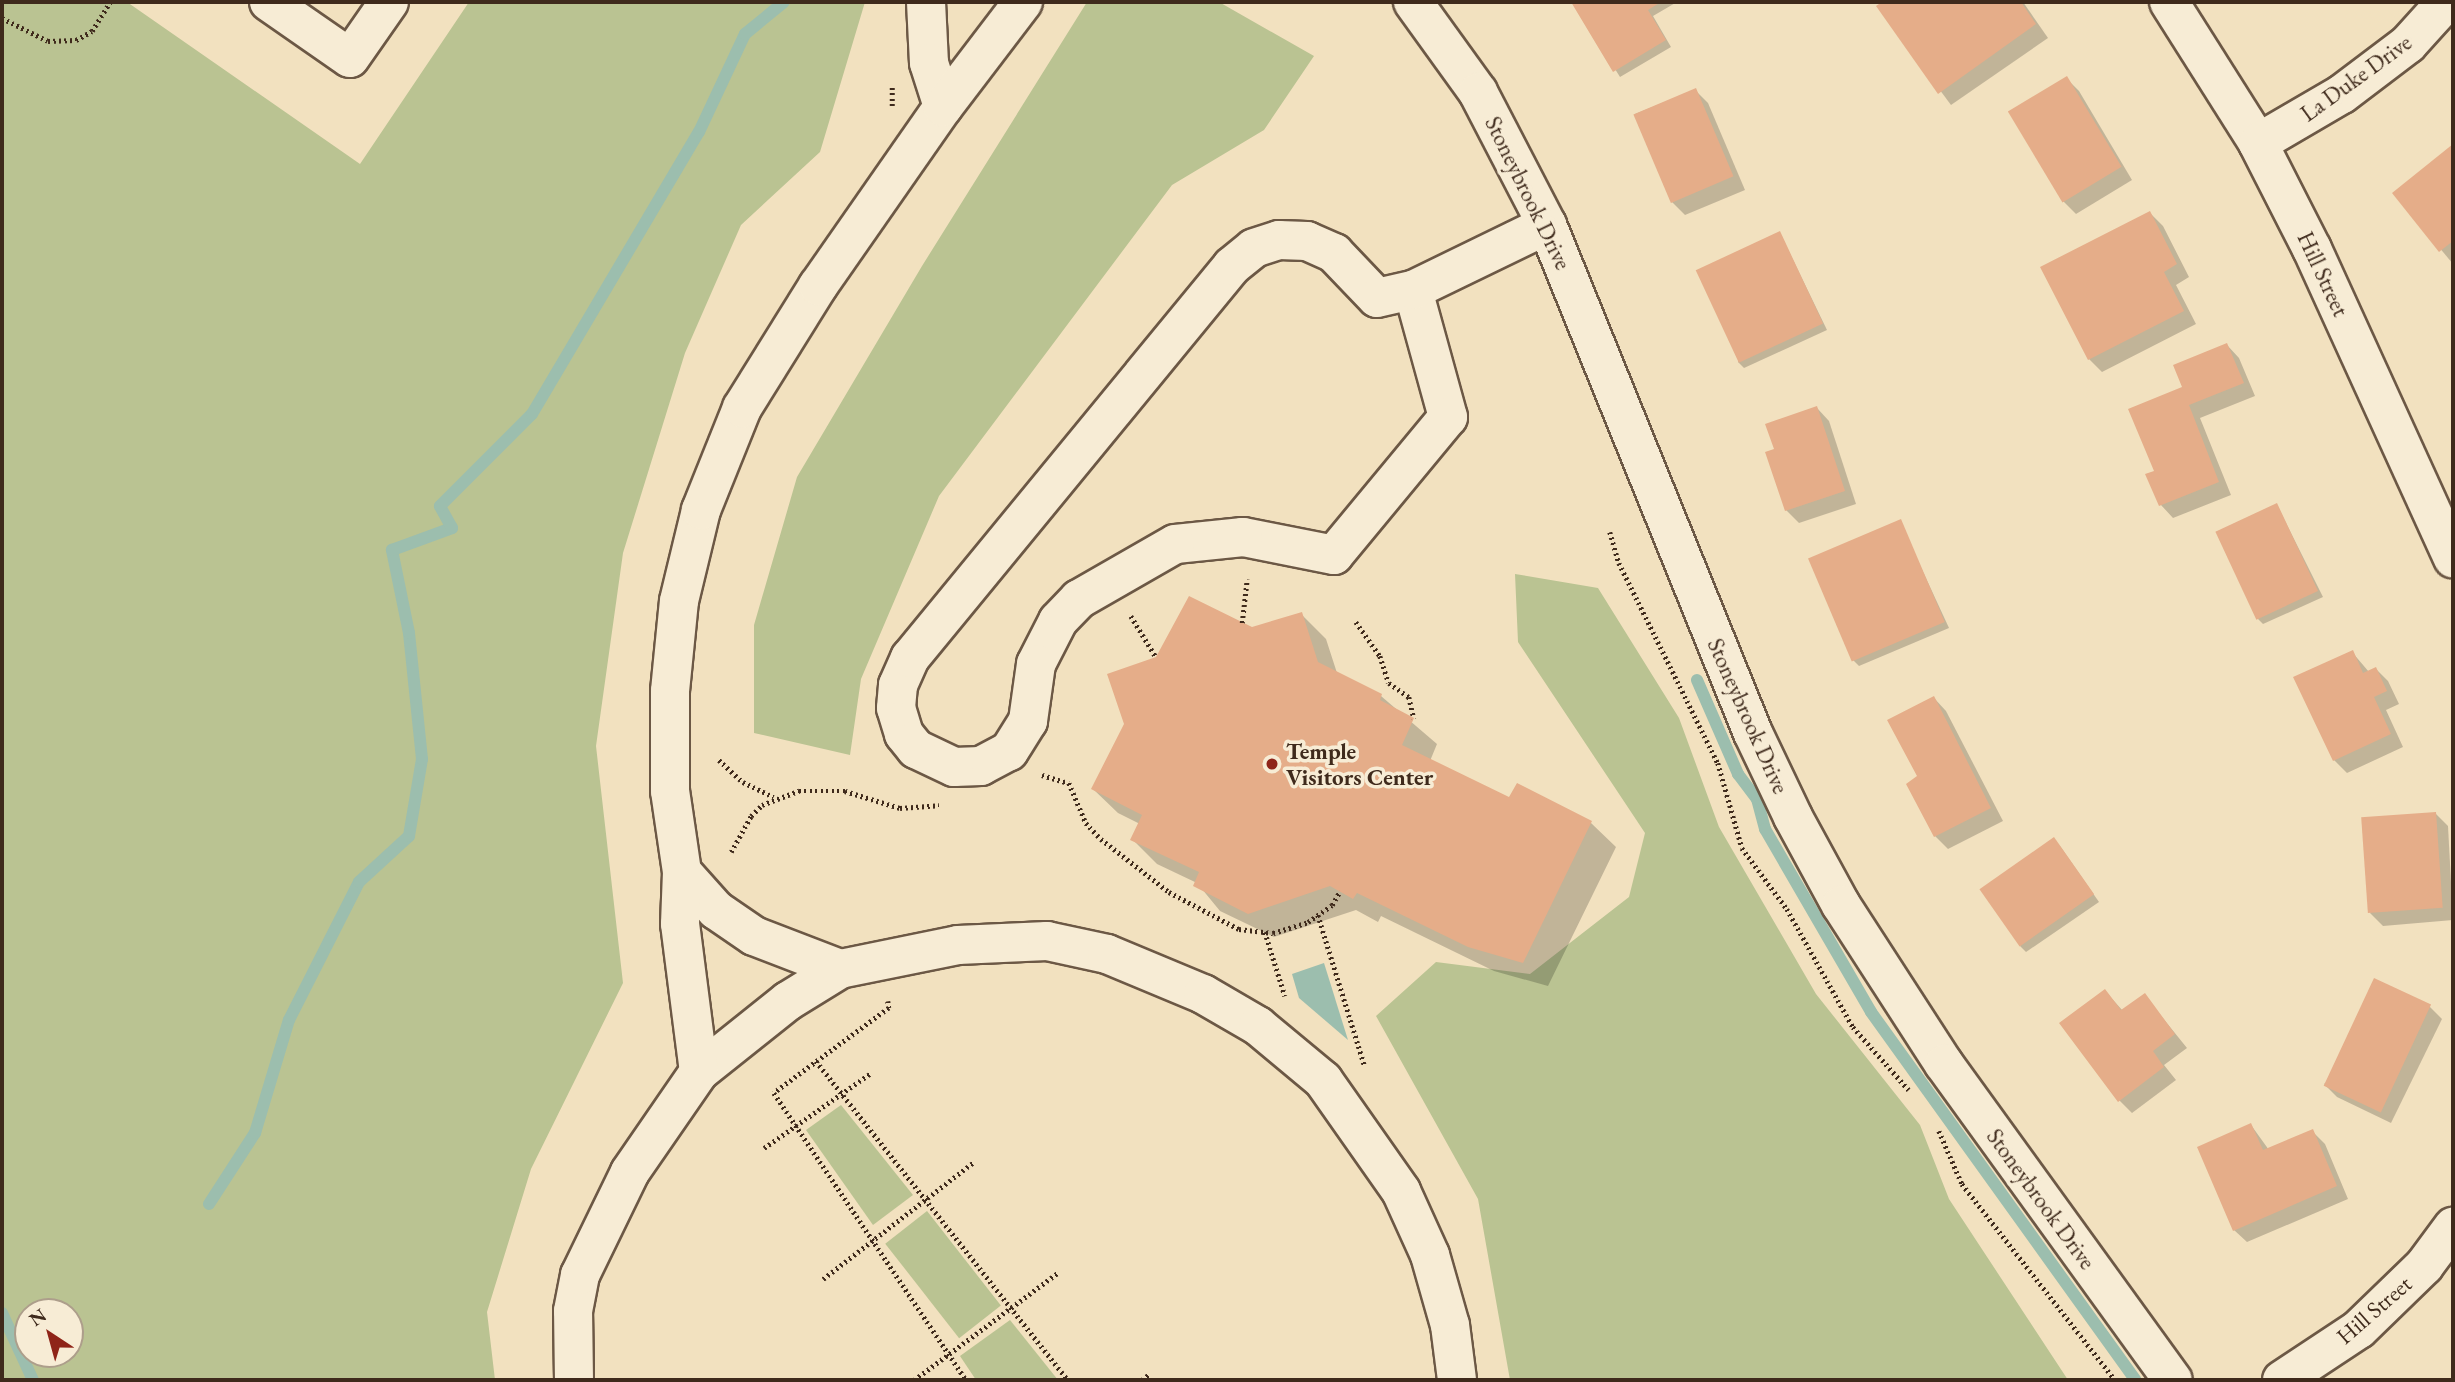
<!DOCTYPE html>
<style>
body{margin:0}
#map{position:relative;width:2455px;height:1382px;overflow:hidden;background:#f2e1bf;font-family:"EB Garamond",serif}
div>[style]{position:absolute}
[style*='--x']{left:calc(var(--x)*1px);top:calc(var(--y)*1px);width:calc(var(--w)*1px);rotate:calc(var(--a)*1deg)}
.green>*{inset:0;background:#bac392;transform-origin:0 0}
.water>*{inset:0;background:#9cbeae}
.shadow>*{inset:0;background:#0003}
.stream>*{height:12px;margin:-6px;padding:0 6px;transform-origin:6px;border-radius:6px;background:#9cbeae}
.building>*{inset:0;background:#e5ad89;transform-origin:0 0}
.path>*{height:4.5px;margin-top:-2.25px;transform-origin:0;background:repeating-linear-gradient(90deg,#3f2a1c 0 2px,transparent 0 5.5px)}
.roads{filter:drop-shadow(2px 0 #6c5845) drop-shadow(-2px 0 #6c5845) drop-shadow(0 2px #6c5845) drop-shadow(0 -2px #6c5845)}
.minor>*{height:38px;margin:-19px;padding:0 19px;transform-origin:19px;border-radius:19px;background:#f7ecd5}
.dots>*{width:19px;height:19px;translate:-50% -50%;box-sizing:border-box;border:4px solid #f7ecd5;border-radius:50%}
span{translate:-50% -50%;white-space:nowrap;text-align:center;line-height:1.15;-webkit-text-stroke:7px #f7ecd5;paint-order:stroke}
.street-label{font-size:23px;color:#3f2a1c}
.poi-label{font-size:23px;color:#3f2a1c;font-weight:700}
.left{translate:0 -50%;text-align:left}
.frame{position:absolute;inset:0;border:4px solid #3f2a1c;pointer-events:none}
.north{position:absolute;left:14px;top:1298px;width:70px;height:70px;box-sizing:border-box;background:#f7ecd5;border:2px solid #ad9e8b;border-radius:50%;rotate:324deg;font-size:19px;font-weight:700;line-height:28px;text-align:center;color:#3f2a1c}
.north::after{content:'';display:block;margin:auto;width:24px;height:32px;background:#8f2418;clip-path:polygon(50% 0,100% 100%,50% 72%,0 100%)}
</style>
<div id="map">
<div class="green">
<div style="clip-path:polygon(evenodd,2px 2px,127px 2px,360px 164px,469px 2px,865px 2px,820px 152px,741px 225px,685px 353px,623px 553px,596px 746px,623px 983px,531px 1169px,487px 1312px,495px 1380px,2px 1380px,2px 2px,70px 1312px,70px 1354px,28px 1354px,28px 1312px,70px 1312px)"></div>
<div style="clip-path:polygon(1087px 2px,1219px 2px,1314px 56px,1264px 130px,1172px 185px,939px 496px,861px 679px,850px 755px,754px 733px,754px 625px,797px 477px,922px 266px)"></div>
<div style="clip-path:polygon(1515px 574px,1598px 588px,1679px 718px,1719px 827px,1816px 994px,1920px 1125px,1949px 1199px,2068px 1380px,1510px 1380px,1478px 1199px,1376px 1016px,1436px 962px,1530px 974px,1629px 897px,1645px 833px,1518px 642px)"></div>
<div style="clip-path:polygon(841px 1105px,913px 1195px,873px 1225px,806px 1130px)"></div>
<div style="left:927px;top:1211px;width:120px;height:53px;rotate:52deg"></div>
<div style="clip-path:polygon(1010px 1320px,1058px 1380px,976px 1380px,960px 1356px)"></div>
</div>
<div class="water">
<div style="clip-path:polygon(1324px 963px,1348px 1040px,1299px 998px,1292px 974px)"></div>
</div>
<div class="shadow">
<div style="clip-path:polygon(1573px 2px,1677px 2px,1653px 16px,1671px 47px,1620px 77px)"></div>
<div style="clip-path:polygon(1885px 2px,2023px 2px,2048px 38px,1951px 105px,1878px 7px)"></div>
<div style="clip-path:polygon(2066px 78px,2079px 91px,2132px 180px,2076px 214px,2063px 201px,2010px 112px)"></div>
<div style="clip-path:polygon(1695px 90px,1708px 103px,1745px 190px,1685px 215px,1672px 202px,1635px 114px)"></div>
<div style="clip-path:polygon(2453px 147px,2453px 264px,2394px 193px)"></div>
<div style="clip-path:polygon(2150px 213px,2163px 226px,2189px 277px,2176px 285px,2196px 324px,2102px 372px,2089px 359px)"></div>
<div style="clip-path:polygon(1780px 233px,1827px 330px,1744px 368px,1738px 362px)"></div>
<div style="clip-path:polygon(2227px 345px,2239px 358px,2255px 396px,2200px 418px,2231px 495px,2173px 518px,2161px 505px,2156px 472px,2184px 388px)"></div>
<div style="clip-path:polygon(1817px 408px,1829px 421px,1856px 504px,1799px 523px,1786px 510px,1776px 450px)"></div>
<div style="clip-path:polygon(2277px 505px,2323px 597px,2263px 624px,2257px 618px)"></div>
<div style="clip-path:polygon(1900px 522px,1949px 628px,1859px 666px,1853px 660px)"></div>
<div style="clip-path:polygon(1301px 614px,1326px 639px,1337px 673px,1381px 696px,1437px 744px,1430px 761px,1510px 799px,1591px 823px,1616px 847px,1548px 986px,1494px 971px,1381px 916px,1378px 922px,1356px 910px,1274px 937px,1220px 911px,1197px 883px,1157px 864px,1132px 839px,1140px 824px,1118px 813px,1093px 789px,1252px 629px)"></div>
<div style="clip-path:polygon(2352px 652px,2369px 672px,2376px 669px,2388px 681px,2399px 704px,2386px 710px,2403px 747px,2347px 773px,2334px 760px)"></div>
<div style="clip-path:polygon(1934px 698px,1946px 711px,2003px 821px,1948px 849px,1935px 836px,1919px 777px)"></div>
<div style="clip-path:polygon(2436px 814px,2448px 826px,2453px 920px,2383px 926px,2370px 913px)"></div>
<div style="clip-path:polygon(2060px 846px,2099px 902px,2026px 952px,2020px 946px)"></div>
<div style="clip-path:polygon(2105px 991px,2123px 1011px,2145px 996px,2187px 1048px,2164px 1065px,2176px 1080px,2132px 1113px,2119px 1100px)"></div>
<div style="clip-path:polygon(2429px 1006px,2442px 1019px,2391px 1123px,2337px 1097px,2324px 1084px)"></div>
<div style="clip-path:polygon(2251px 1125px,2269px 1150px,2312px 1131px,2325px 1144px,2348px 1199px,2247px 1242px,2234px 1230px)"></div>
</div>
<div class="stream">
<div style="--x:1697;--y:680;--w:103;--a:66.4"></div>
<div style="--x:1738;--y:774;--w:31;--a:53"></div>
<div style="--x:1757;--y:799;--w:31;--a:75"></div>
<div style="--x:1765;--y:829;--w:211;--a:59.9"></div>
<div style="--x:1871;--y:1012;--w:453;--a:54.3"></div>
<div style="--x:209;--y:1204;--w:85;--a:-57.1"></div>
<div style="--x:255;--y:1133;--w:118;--a:-73.3"></div>
<div style="--x:289;--y:1020;--w:155;--a:-63.1"></div>
<div style="--x:359;--y:882;--w:68;--a:-42.6"></div>
<div style="--x:409;--y:836;--w:78;--a:-80.4"></div>
<div style="--x:422;--y:759;--w:127;--a:-95.9"></div>
<div style="--x:409;--y:633;--w:85;--a:-101.6"></div>
<div style="--x:392;--y:550;--w:64;--a:-20.1"></div>
<div style="--x:452;--y:528;--w:25;--a:-119"></div>
<div style="--x:440;--y:506;--w:130;--a:-45"></div>
<div style="--x:532;--y:414;--w:328;--a:-59.4"></div>
<div style="--x:699;--y:132;--w:108;--a:-64.9"></div>
<div style="--x:745;--y:34;--w:50;--a:-39.4"></div>
<div style="--x:2;--y:1313;--w:74;--a:65.2"></div>
</div>
<div class="building">
<div style="clip-path:polygon(1571px 2px,1661px 2px,1648px 10px,1666px 40px,1613px 72px)"></div>
<div style="clip-path:polygon(1882px 2px,2021px 2px,2036px 24px,1938px 94px,1876px 6px)"></div>
<div style="left:2067px;top:76px;width:106px;height:69px;rotate:59deg"></div>
<div style="left:1696px;top:88px;width:96px;height:68px;rotate:67deg"></div>
<div style="clip-path:polygon(2453px 144px,2453px 241px,2439px 252px,2392px 193px)"></div>
<div style="clip-path:polygon(2150px 211px,2177px 264px,2164px 272px,2184px 311px,2088px 360px,2040px 267px)"></div>
<div style="left:1780px;top:231px;width:102px;height:93px;rotate:65deg"></div>
<div style="clip-path:polygon(2227px 343px,2244px 383px,2189px 405px,2219px 482px,2159px 506px,2145px 474px,2154px 471px,2128px 409px,2182px 387px,2173px 365px)"></div>
<div style="clip-path:polygon(1817px 406px,1845px 491px,1785px 511px,1765px 452px,1774px 449px,1765px 424px)"></div>
<div style="left:2277px;top:503px;width:97px;height:68px;rotate:65deg"></div>
<div style="left:1901px;top:519px;width:112px;height:101px;rotate:67deg"></div>
<div style="clip-path:polygon(1189px 596px,1252px 627px,1302px 612px,1318px 662px,1382px 694px,1380px 700px,1414px 718px,1402px 745px,1509px 797px,1517px 783px,1592px 821px,1523px 963px,1468px 947px,1357px 893px,1353px 899px,1330px 886px,1248px 914px,1193px 886px,1199px 872px,1130px 840px,1142px 815px,1091px 789px,1124px 724px,1107px 674px,1156px 657px)"></div>
<div style="clip-path:polygon(2353px 650px,2363px 673px,2376px 667px,2387px 691px,2374px 697px,2391px 734px,2333px 761px,2293px 677px)"></div>
<div style="clip-path:polygon(1934px 696px,1991px 808px,1934px 837px,1906px 784px,1917px 776px,1887px 720px)"></div>
<div style="left:2436px;top:812px;width:96px;height:75px;rotate:86deg"></div>
<div style="left:2054px;top:837px;width:70px;height:91px;rotate:55deg"></div>
<div style="left:2374px;top:978px;width:63px;height:119px;rotate:25deg"></div>
<div style="clip-path:polygon(2105px 989px,2121px 1010px,2145px 993px,2175px 1034px,2153px 1051px,2164px 1067px,2118px 1102px,2059px 1023px)"></div>
<div style="clip-path:polygon(2251px 1123px,2263px 1150px,2313px 1129px,2337px 1186px,2233px 1231px,2197px 1147px)"></div>
</div>
<div class="path">
<div style="--x:2;--y:18;--w:51;--a:26.6"></div>
<div style="--x:48;--y:41;--w:28;--a:-2"></div>
<div style="--x:76;--y:40;--w:18;--a:-29"></div>
<div style="--x:92;--y:31;--w:34;--a:-58"></div>
<div style="--x:892;--y:106;--w:19;--a:-90"></div>
<div style="--x:1610;--y:532;--w:32;--a:74"></div>
<div style="--x:1619;--y:563;--w:223;--a:63.7"></div>
<div style="--x:1718;--y:763;--w:88;--a:74.2"></div>
<div style="--x:1742;--y:848;--w:76;--a:53.6"></div>
<div style="--x:1787;--y:909;--w:135;--a:60.8"></div>
<div style="--x:1853;--y:1027;--w:84;--a:48.4"></div>
<div style="--x:1131;--y:616;--w:48;--a:58.6"></div>
<div style="--x:1356;--y:622;--w:42;--a:54.8"></div>
<div style="--x:1380;--y:656;--w:28;--a:72"></div>
<div style="--x:1389;--y:683;--w:24;--a:35"></div>
<div style="--x:1409;--y:697;--w:22;--a:77"></div>
<div style="--x:1242;--y:623;--w:44;--a:-83.5"></div>
<div style="--x:719;--y:760;--w:33;--a:43"></div>
<div style="--x:743;--y:782;--w:34;--a:26"></div>
<div style="--x:1042;--y:775;--w:28;--a:17"></div>
<div style="--x:1069;--y:783;--w:43;--a:67"></div>
<div style="--x:1086;--y:823;--w:22;--a:47"></div>
<div style="--x:1101;--y:839;--w:86;--a:37.9"></div>
<div style="--x:1169;--y:892;--w:79;--a:27.9"></div>
<div style="--x:1239;--y:929;--w:34;--a:7"></div>
<div style="--x:1273;--y:933;--w:37;--a:-17"></div>
<div style="--x:1308;--y:922;--w:29;--a:-35"></div>
<div style="--x:1332;--y:905;--w:16;--a:-60"></div>
<div style="--x:731;--y:852;--w:41;--a:-60.9"></div>
<div style="--x:751;--y:816;--w:16;--a:-45"></div>
<div style="--x:762;--y:805;--w:40;--a:-21"></div>
<div style="--x:799;--y:791;--w:46;--a:0"></div>
<div style="--x:845;--y:791;--w:58;--a:17.2"></div>
<div style="--x:900;--y:808;--w:39;--a:-4"></div>
<div style="--x:1318;--y:915;--w:159;--a:72.8"></div>
<div style="--x:1265;--y:932;--w:67;--a:72.6"></div>
<div style="--x:888;--y:1001;--w:7;--a:82"></div>
<div style="--x:889;--y:1008;--w:143;--a:143.5"></div>
<div style="--x:774;--y:1093;--w:345;--a:56.2"></div>
<div style="--x:816;--y:1061;--w:407;--a:51.7"></div>
<div style="--x:1939;--y:1131;--w:58;--a:66.5"></div>
<div style="--x:1962;--y:1184;--w:249;--a:52"></div>
<div style="--x:764;--y:1148;--w:131;--a:-35"></div>
<div style="--x:823;--y:1279;--w:191;--a:-37.8"></div>
<div style="--x:914;--y:1380;--w:181;--a:-36.7"></div>
<div style="--x:1142;--y:1380;--w:8;--a:-40"></div>
</div>
<div class="roads">
<div class="minor">
<div style="--x:269;--y:2;--w:98;--a:34.7"></div>
<div style="--x:350;--y:58;--w:68;--a:-55.1"></div>
<div style="--x:926;--y:2;--w:61;--a:87.2"></div>
<div style="--x:929;--y:63;--w:46;--a:72.3"></div>
<div style="--x:1413;--y:2;--w:111;--a:54.2"></div>
<div style="--x:1478;--y:92;--w:150;--a:62.6"></div>
<div style="--x:1547;--y:225;--w:548;--a:67.93"></div>
<div style="--x:1753;--y:733;--w:93;--a:64.5"></div>
<div style="--x:1793;--y:817;--w:100;--a:61.4"></div>
<div style="--x:1841;--y:905;--w:189;--a:57.1"></div>
<div style="--x:1944;--y:1064;--w:390;--a:54.1"></div>
<div style="--x:2169;--y:2;--w:167;--a:57.7"></div>
<div style="--x:2258;--y:143;--w:119;--a:63"></div>
<div style="--x:2312;--y:249;--w:340;--a:65.5"></div>
<div style="--x:2258;--y:143;--w:97;--a:-30.3"></div>
<div style="--x:2342;--y:94;--w:83;--a:-37.1"></div>
<div style="--x:2408;--y:44;--w:57;--a:-47.9"></div>
<div style="--x:1413;--y:290;--w:132;--a:74.6"></div>
<div style="--x:1448;--y:417;--w:179;--a:129.6"></div>
<div style="--x:1334;--y:555;--w:93;--a:-168.8"></div>
<div style="--x:1243;--y:537;--w:68;--a:174.1"></div>
<div style="--x:1175;--y:544;--w:111;--a:150.2"></div>
<div style="--x:1079;--y:599;--w:30;--a:134"></div>
<div style="--x:1058;--y:621;--w:48;--a:117.1"></div>
<div style="--x:1036;--y:664;--w:58;--a:98"></div>
<div style="--x:1028;--y:721;--w:36;--a:122"></div>
<div style="--x:1009;--y:751;--w:32;--a:152"></div>
<div style="--x:981;--y:766;--w:27;--a:178"></div>
<div style="--x:954;--y:767;--w:42;--a:-154.7"></div>
<div style="--x:916;--y:749;--w:19;--a:-129"></div>
<div style="--x:904;--y:734;--w:27;--a:-107"></div>
<div style="--x:896;--y:708;--w:23;--a:-85"></div>
<div style="--x:898;--y:685;--w:30;--a:-66"></div>
<div style="--x:910;--y:658;--w:507;--a:-50.6"></div>
<div style="--x:1232;--y:266;--w:28;--a:-39"></div>
<div style="--x:1254;--y:248;--w:26;--a:-18"></div>
<div style="--x:1279;--y:240;--w:28;--a:2"></div>
<div style="--x:1307;--y:241;--w:30;--a:24"></div>
<div style="--x:1334;--y:253;--w:62;--a:46.3"></div>
<div style="--x:1377;--y:298;--w:37;--a:-13"></div>
<div style="--x:1413;--y:290;--w:149;--a:-25.9"></div>
<div style="--x:682;--y:872;--w:51;--a:48.2"></div>
<div style="--x:716;--y:910;--w:46;--a:34.4"></div>
<div style="--x:754;--y:936;--w:92;--a:21"></div>
<div style="--x:699;--y:1072;--w:114;--a:-38.6"></div>
<div style="--x:788;--y:1001;--w:61;--a:-31.6"></div>
<div style="--x:840;--y:969;--w:120;--a:-11.5"></div>
<div style="--x:958;--y:945;--w:89;--a:-2.6"></div>
<div style="--x:1047;--y:941;--w:61;--a:12.2"></div>
<div style="--x:1107;--y:954;--w:104;--a:22.6"></div>
<div style="--x:1203;--y:994;--w:64;--a:30.2"></div>
<div style="--x:1258;--y:1026;--w:85;--a:39.7"></div>
<div style="--x:1323;--y:1080;--w:136;--a:54.9"></div>
<div style="--x:1401;--y:1191;--w:70;--a:65.6"></div>
<div style="--x:1430;--y:1255;--w:73;--a:74.1"></div>
<div style="--x:1450;--y:1325;--w:55;--a:82.7"></div>
<div style="--x:574;--y:1380;--w:69;--a:-90.8"></div>
<div style="--x:573;--y:1311;--w:37;--a:-79"></div>
<div style="--x:580;--y:1275;--w:114;--a:-64.1"></div>
<div style="--x:630;--y:1172;--w:121;--a:-55.4"></div>
<div style="--x:699;--y:1072;--w:149;--a:-97.3"></div>
<div style="--x:680;--y:924;--w:52;--a:-87.8"></div>
<div style="--x:682;--y:872;--w:82;--a:-98.4"></div>
<div style="--x:670;--y:791;--w:100;--a:-90"></div>
<div style="--x:670;--y:691;--w:90;--a:-84.3"></div>
<div style="--x:679;--y:601;--w:94;--a:-76.4"></div>
<div style="--x:701;--y:510;--w:110;--a:-68.1"></div>
<div style="--x:742;--y:408;--w:144;--a:-58.1"></div>
<div style="--x:818;--y:286;--w:218;--a:-55.1"></div>
<div style="--x:943;--y:107;--w:132;--a:-52.7"></div>
<div style="--x:2282;--y:1380;--w:92;--a:-33.5"></div>
<div style="--x:2359;--y:1329;--w:91;--a:-44.1"></div>
<div style="--x:2424;--y:1266;--w:49;--a:-53.4"></div>
</div>
</div>
<div class="dots">
<div style="left:1272px;top:764px;background:#8f2418"></div>
</div>
<div class="street-label">
<span style="left:2356px;top:78px;rotate:-36deg">La Duke Drive</span>
<span style="left:1528px;top:193px;rotate:64deg">Stoneybrook Drive</span>
<span style="left:2323px;top:274px;rotate:65deg">Hill Street</span>
<span style="left:1748px;top:716px;rotate:66deg">Stoneybrook Drive</span>
<span style="left:2041px;top:1199px;rotate:54deg">Stoneybrook Drive</span>
<span style="left:2374px;top:1310px;rotate:-41deg">Hill Street</span>
</div>
<div class="poi-label">
<span class="left" style="left:1286px;top:764px">Temple<br>Visitors Center</span>
</div>
<div class="frame"></div>
<div class="north">N</div>
</div>
